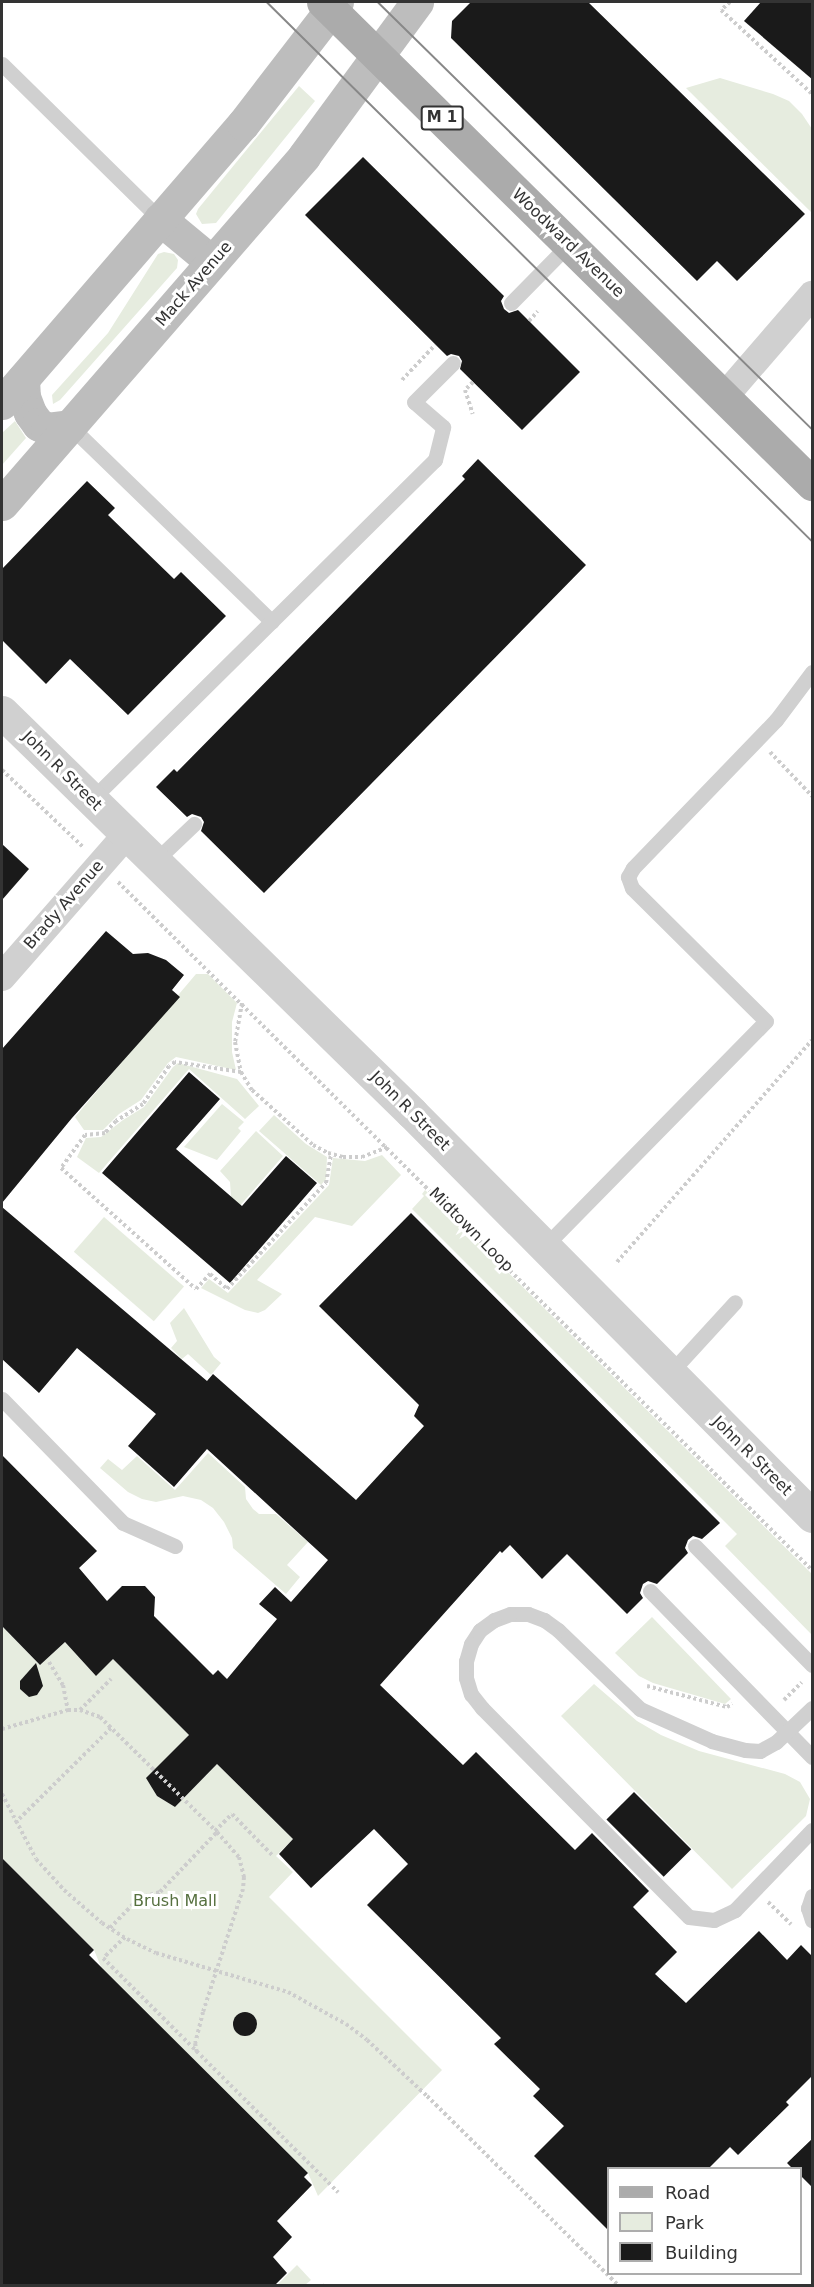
<!DOCTYPE html>
<style>
body{margin:0}
#map{position:relative;width:814px;height:2287px;overflow:hidden;background:#fff;font-family:"DejaVu Sans",sans-serif}
div>[style]{position:absolute}
[style*='--x']{left:calc(var(--x)*1px);top:calc(var(--y)*1px);width:calc(var(--w)*1px);rotate:calc(var(--a)*1deg)}
.green>*{inset:0;background:#e6ecdf;transform-origin:0 0}
.building>*{inset:0;background:#1a1a1a;transform-origin:0 0}
.round{border-radius:50%}
.path>*{height:4px;margin-top:-2px;transform-origin:0;background:repeating-linear-gradient(90deg,#cdcdcd 0 3px,transparent 0 6px)}
.service>*{height:15px;margin:-7.5px;padding:0 7.5px;transform-origin:7.5px;border-radius:7.5px;background:#d0d0d0}
.minor>*{height:28px;margin:-14px;padding:0 14px;transform-origin:14px;border-radius:14px;background:#d0d0d0}
.tertiary>*{height:33px;margin:-16.5px;padding:0 16.5px;transform-origin:16.5px;border-radius:16.5px;background:#d0d0d0}
.secondary>*{height:33px;margin:-16.5px;padding:0 16.5px;transform-origin:16.5px;border-radius:16.5px;background:#bdbdbd}
.primary>*{height:33px;margin:-16.5px;padding:0 16.5px;transform-origin:16.5px;border-radius:16.5px;background:#ababab}
.tram>*{height:1.5px;margin:-0.75px;padding:0 0.75px;transform-origin:0.75px;border-radius:0.75px;background:#888}
span{translate:-50% -50%;white-space:nowrap;text-align:center;line-height:1.15;-webkit-text-stroke:6px #fff;paint-order:stroke}
.shield-label span{padding:2px 4px;background:#fff;border:2px solid;border-radius:4px;-webkit-text-stroke-width:0}
.shield-label{font-size:15px;color:#333;font-weight:700}
.street-label{font-size:16px;color:#333}
.park-label{font-size:16px;color:#56703f}
.frame{position:absolute;inset:0;border:3px solid #333;pointer-events:none}
.legend{position:absolute;left:607px;top:2167px;width:195px;height:108px;box-sizing:border-box;background:#fff;border:2px solid #adadad;margin:0;padding:8px 10px;list-style:none;font-size:18px;color:#333}
.legend li{display:flex;align-items:center;gap:12px;height:30px}
.legend b{width:30px;border:2px solid #adadad}
</style>
<div id="map">
<div class="green">
<div style="clip-path:polygon(720px 78px,773px 94px,789px 101px,802px 114px,812px 129px,812px 213px,686px 88px)"></div>
<div style="clip-path:polygon(299px 86px,315px 101px,216px 223px,202px 224px,196px 214px,198px 209px)"></div>
<div style="clip-path:polygon(164px 252px,174px 254px,178px 260px,177px 268px,60px 400px,53px 404px,52px 395px,108px 333px,158px 254px)"></div>
<div style="clip-path:polygon(15px 421px,26px 438px,2px 465px,2px 433px)"></div>
<div style="clip-path:polygon(196px 974px,208px 974px,237px 1003px,232px 1022px,232px 1052px,236px 1070px,176px 1057px,168px 1063px,141px 1100px,119px 1114px,103px 1130px,84px 1130px,75px 1117px)"></div>
<div style="clip-path:polygon(178px 1063px,237px 1079px,259px 1106px,245px 1119px,189px 1069px,99px 1173px,77px 1157px,86px 1138px,101px 1137px,123px 1120px,144px 1107px,173px 1067px)"></div>
<div style="clip-path:polygon(222px 1104px,244px 1122px,238px 1128px,241px 1131px,217px 1160px,184px 1147px)"></div>
<div style="clip-path:polygon(274px 1115px,306px 1144px,327px 1157px,326px 1179px,321px 1185px,259px 1131px)"></div>
<div style="clip-path:polygon(256px 1131px,283px 1156px,238px 1208px,231px 1197px,230px 1182px,220px 1171px)"></div>
<div style="clip-path:polygon(382px 1155px,401px 1175px,352px 1226px,315px 1217px,257px 1280px,282px 1294px,265px 1310px,258px 1313px,245px 1310px,201px 1288px,209px 1279px,228px 1293px,329px 1185px,333px 1158px,365px 1161px)"></div>
<div style="clip-path:polygon(425px 1190px,812px 1574px,812px 1635px,725px 1546px,737px 1534px,412px 1209px,424px 1196px,422px 1194px)"></div>
<div style="left:104px;top:1217px;width:106px;height:46px;rotate:41deg"></div>
<div style="clip-path:polygon(184px 1308px,214px 1357px,221px 1363px,211px 1375px,188px 1354px,182px 1359px,171px 1348px,177px 1341px,170px 1323px)"></div>
<div style="clip-path:polygon(208px 1453px,245px 1487px,246px 1499px,253px 1509px,259px 1514px,276px 1514px,308px 1542px,287px 1565px,300px 1577px,286px 1594px,233px 1548px,232px 1538px,224px 1522px,213px 1508px,201px 1500px,183px 1496px,156px 1502px,142px 1499px,128px 1492px,100px 1468px,108px 1459px,122px 1470px,137px 1456px,175px 1490px)"></div>
<div style="clip-path:polygon(652px 1617px,731px 1699px,725px 1704px,653px 1683px,639px 1676px,615px 1653px)"></div>
<div style="clip-path:polygon(2px 1626px,40px 1665px,65px 1642px,95px 1675px,113px 1659px,189px 1735px,147px 1778px,157px 1796px,175px 1807px,217px 1764px,293px 1839px,276px 1856px,293px 1872px,269px 1897px,442px 2070px,318px 2196px,308px 2173px,101px 1967px,94px 1950px,2px 1858px)"></div>
<div style="clip-path:polygon(594px 1684px,637px 1721px,661px 1735px,699px 1751px,785px 1774px,800px 1782px,810px 1799px,806px 1816px,732px 1889px,561px 1716px)"></div>
<div style="clip-path:polygon(297px 2265px,311px 2280px,305px 2285px,277px 2285px)"></div>
</div>
<div class="building">
<div style="clip-path:polygon(471px 2px,588px 2px,805px 214px,737px 281px,717px 261px,697px 281px,451px 38px,452px 21px)"></div>
<div style="clip-path:polygon(761px 2px,813px 2px,813px 80px,744px 21px)"></div>
<div style="clip-path:polygon(363px 157px,504px 296px,501px 301px,504px 309px,509px 313px,518px 310px,580px 372px,522px 430px,460px 369px,462px 361px,459px 356px,451px 354px,447px 356px,305px 215px)"></div>
<div style="clip-path:polygon(478px 459px,586px 565px,264px 893px,201px 831px,204px 822px,201px 817px,192px 814px,187px 817px,156px 787px,174px 769px,177px 772px,465px 479px,462px 476px)"></div>
<div style="clip-path:polygon(87px 481px,115px 508px,108px 515px,174px 579px,181px 572px,226px 616px,128px 715px,70px 659px,46px 684px,2px 640px,2px 569px)"></div>
<div style="clip-path:polygon(2px 844px,29px 869px,2px 900px)"></div>
<div style="clip-path:polygon(106px 931px,133px 954px,148px 953px,166px 960px,184px 975px,172px 990px,180px 997px,72px 1118px,2px 1203px,2px 1049px)"></div>
<div style="clip-path:polygon(189px 1072px,220px 1099px,176px 1149px,242px 1206px,286px 1156px,317px 1183px,230px 1283px,102px 1173px)"></div>
<div style="clip-path:polygon(2px 1207px,207px 1381px,213px 1374px,356px 1500px,424px 1426px,414px 1416px,419px 1405px,319px 1306px,411px 1213px,720px 1523px,702px 1539px,693px 1536px,688px 1540px,685px 1548px,688px 1553px,657px 1584px,648px 1581px,643px 1584px,640px 1593px,643px 1598px,627px 1614px,567px 1554px,542px 1579px,510px 1545px,502px 1553px,500px 1551px,380px 1685px,463px 1765px,476px 1752px,575px 1850px,592px 1833px,649px 1891px,633px 1907px,677px 1952px,655px 1974px,686px 2003px,759px 1931px,787px 1960px,801px 1945px,813px 1957px,813px 2075px,786px 2102px,789px 2105px,738px 2155px,730px 2147px,708px 2169px,609px 2169px,609px 2231px,534px 2156px,564px 2126px,533px 2096px,540px 2089px,494px 2044px,501px 2038px,367px 1905px,408px 1864px,374px 1829px,311px 1888px,279px 1854px,293px 1839px,217px 1764px,175px 1807px,157px 1796px,146px 1778px,189px 1735px,113px 1659px,96px 1676px,65px 1642px,40px 1665px,2px 1626px,2px 1455px,97px 1551px,79px 1568px,107px 1601px,122px 1586px,145px 1586px,155px 1597px,154px 1616px,213px 1675px,218px 1670px,227px 1679px,277px 1619px,259px 1604px,275px 1587px,291px 1602px,328px 1560px,207px 1449px,174px 1487px,128px 1446px,156px 1414px,77px 1348px,39px 1393px,2px 1359px)"></div>
<div style="clip-path:polygon(36px 1663px,43px 1686px,37px 1695px,29px 1697px,20px 1689px,20px 1681px)"></div>
<div style="left:634px;top:1792px;width:81px;height:39px;rotate:45deg"></div>
<div style="clip-path:polygon(2px 1858px,94px 1950px,89px 1955px,308px 2173px,304px 2177px,312px 2185px,277px 2221px,292px 2237px,273px 2257px,287px 2273px,274px 2286px,2px 2286px)"></div>
<div class="round" style="left:233px;top:2012px;width:24px;height:24px"></div>
<div style="clip-path:polygon(813px 2138px,813px 2188px,801px 2176px,801px 2169px,793px 2169px,787px 2163px)"></div>
</div>
<div class="path">
<div style="--x:730;--y:2;--w:12;--a:138"></div>
<div style="--x:721;--y:10;--w:124;--a:42.7"></div>
<div style="--x:529;--y:321;--w:13;--a:-48"></div>
<div style="--x:402;--y:380;--w:48;--a:-46.7"></div>
<div style="--x:473;--y:382;--w:11;--a:135"></div>
<div style="--x:465;--y:390;--w:25;--a:72"></div>
<div style="--x:770;--y:752;--w:61;--a:46.3"></div>
<div style="--x:2;--y:770;--w:112;--a:43.5"></div>
<div style="--x:118;--y:882;--w:977;--a:44.75"></div>
<div style="--x:242;--y:1003;--w:40;--a:100"></div>
<div style="--x:235;--y:1042;--w:31;--a:79"></div>
<div style="--x:241;--y:1072;--w:21;--a:59"></div>
<div style="--x:252;--y:1090;--w:82;--a:42"></div>
<div style="--x:313;--y:1145;--w:17;--a:28"></div>
<div style="--x:328;--y:1153;--w:16;--a:15"></div>
<div style="--x:343;--y:1157;--w:19;--a:0"></div>
<div style="--x:362;--y:1157;--w:28;--a:-21"></div>
<div style="--x:241;--y:1072;--w:67;--a:-171.4"></div>
<div style="--x:175;--y:1062;--w:7;--a:146"></div>
<div style="--x:169;--y:1066;--w:46;--a:124.4"></div>
<div style="--x:143;--y:1104;--w:32;--a:148"></div>
<div style="--x:116;--y:1121;--w:16;--a:133"></div>
<div style="--x:105;--y:1133;--w:20;--a:174"></div>
<div style="--x:85;--y:1135;--w:41;--a:126"></div>
<div style="--x:61;--y:1168;--w:181;--a:41.9"></div>
<div style="--x:196;--y:1289;--w:21;--a:-47"></div>
<div style="--x:210;--y:1274;--w:23;--a:41"></div>
<div style="--x:227;--y:1289;--w:145;--a:-47"></div>
<div style="--x:326;--y:1183;--w:29;--a:-80"></div>
<div style="--x:617;--y:1262;--w:295;--a:-48.7"></div>
<div style="--x:49;--y:1662;--w:27;--a:59"></div>
<div style="--x:63;--y:1685;--w:25;--a:79"></div>
<div style="--x:647;--y:1686;--w:83;--a:14.7"></div>
<div style="--x:727;--y:1707;--w:6;--a:-31"></div>
<div style="--x:784;--y:1700;--w:25;--a:-45"></div>
<div style="--x:80;--y:1710;--w:44;--a:-45"></div>
<div style="--x:2;--y:1729;--w:69;--a:-16.1"></div>
<div style="--x:68;--y:1710;--w:12;--a:0"></div>
<div style="--x:80;--y:1710;--w:21;--a:19"></div>
<div style="--x:100;--y:1717;--w:164;--a:44.5"></div>
<div style="--x:217;--y:1832;--w:33;--a:49"></div>
<div style="--x:239;--y:1857;--w:21;--a:76"></div>
<div style="--x:244;--y:1877;--w:12;--a:95"></div>
<div style="--x:243;--y:1889;--w:129;--a:108"></div>
<div style="--x:203;--y:2012;--w:32;--a:104"></div>
<div style="--x:195;--y:2043;--w:10;--a:79"></div>
<div style="--x:2;--y:1794;--w:73;--a:62.4"></div>
<div style="--x:36;--y:1859;--w:42;--a:47.9"></div>
<div style="--x:64;--y:1890;--w:50;--a:41"></div>
<div style="--x:102;--y:1923;--w:30;--a:33"></div>
<div style="--x:127;--y:1939;--w:32;--a:26"></div>
<div style="--x:156;--y:1953;--w:138;--a:16.5"></div>
<div style="--x:288;--y:1992;--w:66;--a:28.9"></div>
<div style="--x:346;--y:2024;--w:26;--a:37"></div>
<div style="--x:367;--y:2040;--w:82;--a:43"></div>
<div style="--x:427;--y:2096;--w:270;--a:44.7"></div>
<div style="--x:15;--y:1823;--w:136;--a:-44.7"></div>
<div style="--x:215;--y:1831;--w:24;--a:-45"></div>
<div style="--x:232;--y:1814;--w:59;--a:45.7"></div>
<div style="--x:768;--y:1902;--w:32;--a:44"></div>
<div style="--x:110;--y:1928;--w:42;--a:-46"></div>
<div style="--x:139;--y:1898;--w:22;--a:-16"></div>
<div style="--x:160;--y:1892;--w:83;--a:-46.5"></div>
<div style="--x:125;--y:1937;--w:30;--a:136"></div>
<div style="--x:103;--y:1958;--w:332;--a:44.9"></div>
<div style="--x:322;--y:2285;--w:1;--a:45"></div>
</div>
<div class="service">
<div style="--x:2;--y:64;--w:221;--a:44.5"></div>
<div style="--x:511;--y:303;--w:83;--a:-45.5"></div>
<div style="--x:70;--y:426;--w:281;--a:44.1"></div>
<div style="--x:91;--y:800;--w:484;--a:-44.7"></div>
<div style="--x:435;--y:460;--w:34;--a:-76"></div>
<div style="--x:443;--y:427;--w:38;--a:-139"></div>
<div style="--x:414;--y:402;--w:55;--a:-45"></div>
<div style="--x:155;--y:861;--w:54;--a:-43.5"></div>
<div style="--x:545;--y:1246;--w:315;--a:-45.5"></div>
<div style="--x:766;--y:1021;--w:189;--a:-135.2"></div>
<div style="--x:632;--y:888;--w:12;--a:-110"></div>
<div style="--x:628;--y:877;--w:10;--a:-61"></div>
<div style="--x:633;--y:868;--w:206;--a:-46"></div>
<div style="--x:776;--y:720;--w:60;--a:-53.1"></div>
<div style="--x:670;--y:1373;--w:96;--a:-47.5"></div>
<div style="--x:2;--y:1399;--w:173;--a:45.7"></div>
<div style="--x:123;--y:1523;--w:57;--a:23.9"></div>
<div style="--x:695;--y:1546;--w:167;--a:45.5"></div>
<div style="--x:650;--y:1591;--w:232;--a:45.7"></div>
<div style="--x:812;--y:1708;--w:50;--a:136.6"></div>
<div style="--x:776;--y:1742;--w:18;--a:151"></div>
<div style="--x:760;--y:1751;--w:15;--a:-176"></div>
<div style="--x:745;--y:1750;--w:34;--a:-165"></div>
<div style="--x:712;--y:1741;--w:79;--a:-156"></div>
<div style="--x:640;--y:1709;--w:114;--a:-136.1"></div>
<div style="--x:558;--y:1630;--w:17;--a:-144"></div>
<div style="--x:544;--y:1620;--w:17;--a:-159"></div>
<div style="--x:528;--y:1614;--w:18;--a:180"></div>
<div style="--x:510;--y:1614;--w:17;--a:159"></div>
<div style="--x:494;--y:1620;--w:17;--a:144"></div>
<div style="--x:480;--y:1630;--w:17;--a:123"></div>
<div style="--x:471;--y:1644;--w:18;--a:106"></div>
<div style="--x:466;--y:1661;--w:17;--a:90"></div>
<div style="--x:466;--y:1678;--w:17;--a:73"></div>
<div style="--x:471;--y:1694;--w:18;--a:52"></div>
<div style="--x:482;--y:1708;--w:294;--a:45.3"></div>
<div style="--x:689;--y:1917;--w:25;--a:7"></div>
<div style="--x:714;--y:1920;--w:23;--a:-25"></div>
<div style="--x:735;--y:1910;--w:111;--a:-46.1"></div>
<div style="--x:812;--y:1896;--w:13;--a:108"></div>
<div style="--x:808;--y:1908;--w:13;--a:72"></div>
</div>
<div class="minor">
<div style="--x:724;--y:397;--w:135;--a:-49.2"></div>
<div style="--x:2;--y:977;--w:190;--a:-48.8"></div>
</div>
<div class="tertiary">
<div style="--x:2;--y:712;--w:573;--a:44.36"></div>
<div style="--x:412;--y:1113;--w:568;--a:45.21"></div>
</div>
<div class="secondary">
<div style="--x:160;--y:219;--w:67;--a:39.6"></div>
<div style="--x:23;--y:379;--w:18;--a:87"></div>
<div style="--x:24;--y:397;--w:17;--a:69"></div>
<div style="--x:30;--y:413;--w:14;--a:54"></div>
<div style="--x:38;--y:424;--w:10;--a:29"></div>
<div style="--x:47;--y:429;--w:23;--a:-7"></div>
<div style="--x:2;--y:403;--w:369;--a:-49.2"></div>
<div style="--x:243;--y:124;--w:154;--a:-52.4"></div>
<div style="--x:2;--y:504;--w:461;--a:-49"></div>
<div style="--x:304;--y:156;--w:191;--a:-53.7"></div>
</div>
<div class="primary">
<div style="--x:323;--y:2;--w:687;--a:44.59"></div>
</div>
<div class="tram">
<div style="--x:267;--y:2;--w:767;--a:44.68"></div>
<div style="--x:378;--y:2;--w:609;--a:44.53"></div>
</div>
<div class="shield-label">
<span style="left:442px;top:118px">M 1</span>
</div>
<div class="street-label">
<span style="left:568px;top:243px;rotate:44deg">Woodward Avenue</span>
<span style="left:194px;top:284px;rotate:-49deg">Mack Avenue</span>
<span style="left:62px;top:771px;rotate:45deg">John R Street</span>
<span style="left:64px;top:905px;rotate:-49deg">Brady Avenue</span>
<span style="left:410px;top:1111px;rotate:45deg">John R Street</span>
<span style="left:471px;top:1230px;rotate:45deg">Midtown Loop</span>
<span style="left:752px;top:1456px;rotate:45deg">John R Street</span>
</div>
<div class="park-label">
<span style="left:175px;top:1901px">Brush Mall</span>
</div>
<div class="frame"></div>
<ul class="legend">
<li><b style="height:8px;background:#ababab"></b>Road</li>
<li><b style="height:16px;background:#e6ecdf"></b>Park</li>
<li><b style="height:16px;background:#1a1a1a"></b>Building</li>
</ul>
</div>
